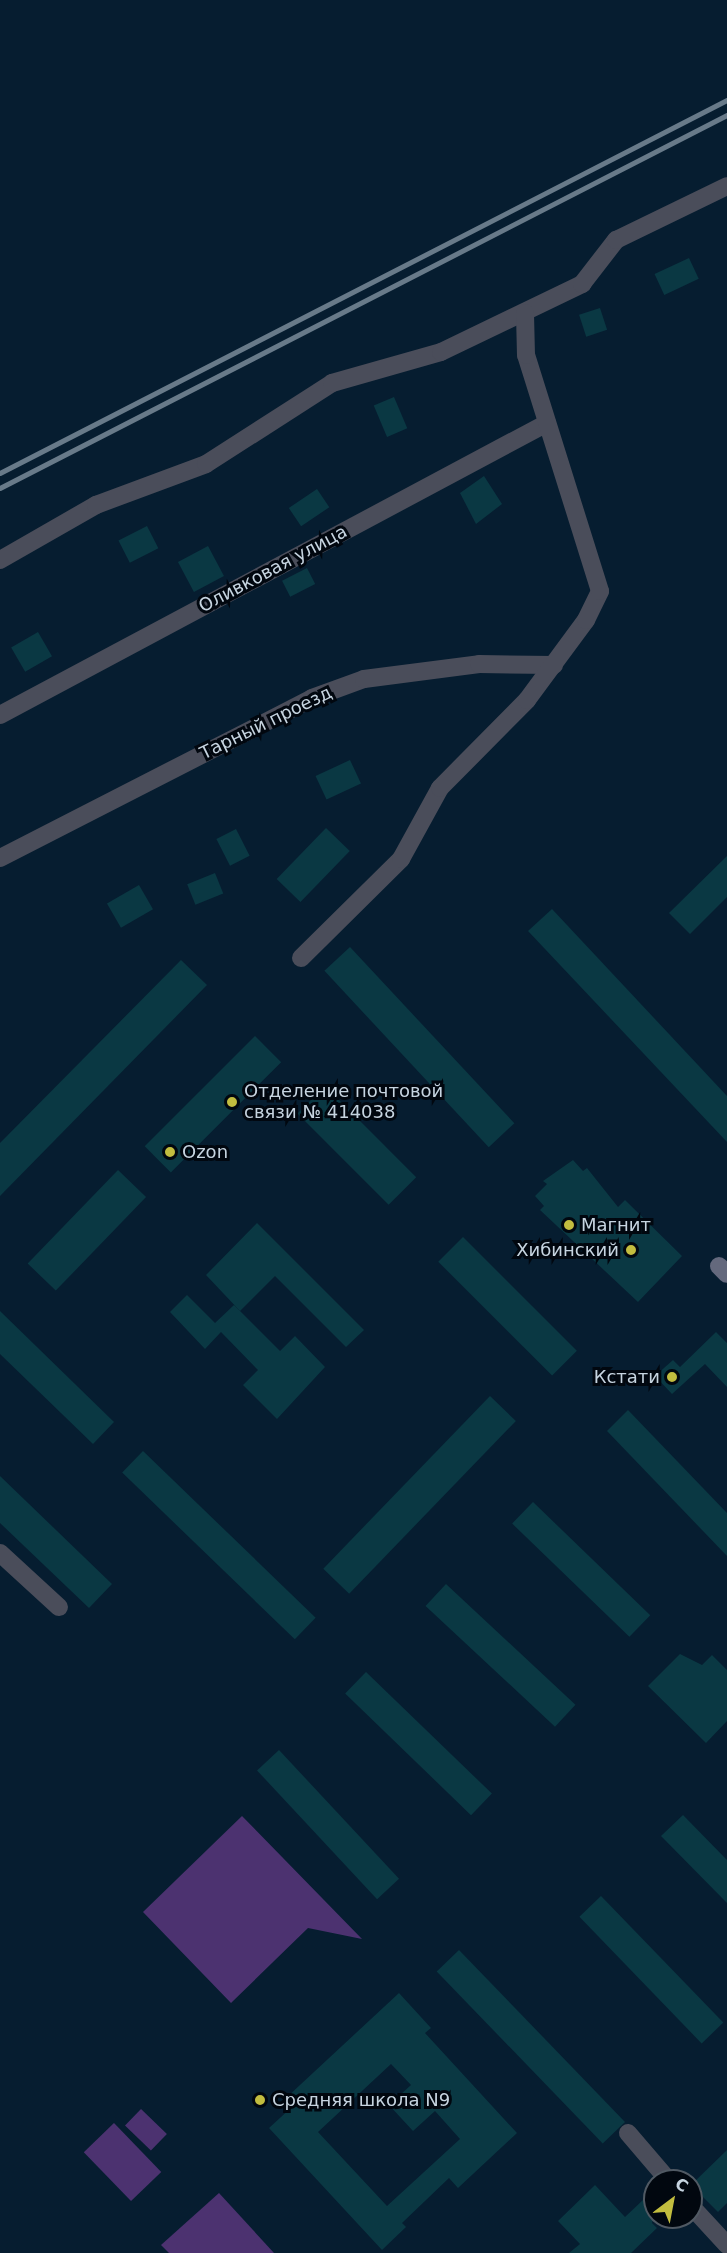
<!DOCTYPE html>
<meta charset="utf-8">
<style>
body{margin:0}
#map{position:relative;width:727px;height:2253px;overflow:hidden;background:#061d30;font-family:"DejaVu Sans",sans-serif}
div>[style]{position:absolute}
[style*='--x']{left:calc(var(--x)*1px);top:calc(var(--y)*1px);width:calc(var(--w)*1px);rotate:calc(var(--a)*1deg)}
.green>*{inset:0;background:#4c3270;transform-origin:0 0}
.building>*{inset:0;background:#0a3843;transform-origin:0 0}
.street>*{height:18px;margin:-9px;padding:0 9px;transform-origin:9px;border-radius:9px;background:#4a4d5a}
.secondary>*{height:18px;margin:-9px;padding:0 9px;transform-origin:9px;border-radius:9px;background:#64697d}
.rail>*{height:4.5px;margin:-2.25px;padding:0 2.25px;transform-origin:2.25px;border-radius:2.25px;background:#687a89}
.dots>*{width:16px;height:16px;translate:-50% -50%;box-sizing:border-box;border:3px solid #01070f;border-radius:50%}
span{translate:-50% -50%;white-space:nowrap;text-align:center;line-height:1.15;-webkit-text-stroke:6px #01070f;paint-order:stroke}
.street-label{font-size:18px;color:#c6d4e0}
.poi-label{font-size:18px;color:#c6d4e0}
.left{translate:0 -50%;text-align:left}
.right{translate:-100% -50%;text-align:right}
.north{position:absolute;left:643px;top:2169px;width:60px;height:60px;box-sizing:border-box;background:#01070f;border:2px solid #505963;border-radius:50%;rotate:32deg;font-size:16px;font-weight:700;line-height:24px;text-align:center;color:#c6d4e0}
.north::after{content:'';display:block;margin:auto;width:21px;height:27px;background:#c2bd3f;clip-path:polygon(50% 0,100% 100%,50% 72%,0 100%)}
</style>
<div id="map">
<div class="green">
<div style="clip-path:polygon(242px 1816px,362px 1939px,308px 1928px,231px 2003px,143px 1912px)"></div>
<div style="left:141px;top:2109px;width:36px;height:23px;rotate:44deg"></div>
<div style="left:114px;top:2123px;width:68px;height:42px;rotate:46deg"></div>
<div style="clip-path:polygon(219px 2193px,274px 2253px,169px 2253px,161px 2245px)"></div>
</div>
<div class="building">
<div style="left:689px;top:258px;width:23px;height:38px;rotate:65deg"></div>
<div style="left:600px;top:308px;width:23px;height:22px;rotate:72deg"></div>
<div style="left:394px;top:397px;width:34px;height:22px;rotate:67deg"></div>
<div style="clip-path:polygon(484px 476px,502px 504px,476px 524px,460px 493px)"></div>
<div style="left:317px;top:489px;width:22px;height:34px;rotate:56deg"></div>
<div style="left:147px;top:526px;width:25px;height:32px;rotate:63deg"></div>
<div style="left:208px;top:546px;width:34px;height:34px;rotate:62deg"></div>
<div style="left:307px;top:568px;width:18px;height:28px;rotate:63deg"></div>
<div style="left:38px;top:632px;width:28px;height:31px;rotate:60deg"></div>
<div style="left:350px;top:760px;width:26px;height:38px;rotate:65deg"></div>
<div style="left:326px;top:828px;width:33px;height:71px;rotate:44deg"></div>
<div style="left:236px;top:829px;width:30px;height:22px;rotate:63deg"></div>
<div style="clip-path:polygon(727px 856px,727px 897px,690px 934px,669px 913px)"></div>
<div style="left:215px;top:873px;width:22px;height:30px;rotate:68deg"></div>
<div style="left:139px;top:885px;width:28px;height:37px;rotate:60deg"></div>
<div style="clip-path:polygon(552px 909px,727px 1096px,727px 1142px,528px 931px)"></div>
<div style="left:350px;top:947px;width:241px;height:35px;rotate:47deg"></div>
<div style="clip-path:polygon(181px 960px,207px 985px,0 1196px,0 1143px)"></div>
<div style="left:255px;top:1036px;width:37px;height:156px;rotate:45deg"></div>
<div style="left:325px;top:1086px;width:129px;height:39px;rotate:45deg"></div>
<div style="clip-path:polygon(573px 1160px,583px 1171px,587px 1168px,618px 1207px,625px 1200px,682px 1256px,638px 1302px,540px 1210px,544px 1206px,535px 1196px,547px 1184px,543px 1181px)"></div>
<div style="left:118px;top:1170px;width:39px;height:130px;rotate:44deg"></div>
<div style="clip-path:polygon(257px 1223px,364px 1330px,346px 1347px,275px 1276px,240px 1311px,206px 1275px)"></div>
<div style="left:463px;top:1237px;width:161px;height:35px;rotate:45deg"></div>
<div style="clip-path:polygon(187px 1295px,215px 1323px,234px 1305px,280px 1351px,295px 1336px,325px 1367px,277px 1419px,243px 1385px,258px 1370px,221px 1332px,205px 1349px,170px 1312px)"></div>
<div style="clip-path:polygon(0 1311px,114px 1422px,93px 1444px,0 1354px)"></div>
<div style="clip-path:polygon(716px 1332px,727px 1343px,727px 1387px,705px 1364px,672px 1394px,655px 1376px,673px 1360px,680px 1367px)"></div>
<div style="left:490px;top:1396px;width:36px;height:240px;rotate:44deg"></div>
<div style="clip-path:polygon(628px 1410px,727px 1513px,727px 1556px,607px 1431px)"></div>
<div style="left:143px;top:1451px;width:240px;height:30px;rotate:44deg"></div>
<div style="clip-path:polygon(0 1476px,112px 1584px,89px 1608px,0 1523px)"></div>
<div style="left:533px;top:1502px;width:163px;height:30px;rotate:44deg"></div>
<div style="left:446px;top:1584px;width:177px;height:30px;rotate:43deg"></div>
<div style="clip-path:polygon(680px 1654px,702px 1665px,712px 1655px,727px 1670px,727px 1721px,706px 1743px,648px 1686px)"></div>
<div style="left:366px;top:1672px;width:175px;height:30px;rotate:44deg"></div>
<div style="left:279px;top:1750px;width:176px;height:30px;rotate:47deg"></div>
<div style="clip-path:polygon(683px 1815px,727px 1860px,727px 1903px,661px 1836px)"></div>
<div style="left:601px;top:1896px;width:176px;height:30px;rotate:46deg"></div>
<div style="left:459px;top:1950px;width:239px;height:31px;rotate:46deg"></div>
<div style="clip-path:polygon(evenodd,399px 1993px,431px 2028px,425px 2033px,517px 2133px,458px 2188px,449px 2178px,402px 2223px,406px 2227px,382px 2250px,269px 2128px,293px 2106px,286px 2098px,399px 1993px,391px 2064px,411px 2085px,389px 2105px,413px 2131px,435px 2111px,460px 2139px,387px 2206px,318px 2132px,391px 2064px)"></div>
<div style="clip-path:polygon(727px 2150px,727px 2203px,718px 2212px,691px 2185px)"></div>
<div style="clip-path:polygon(595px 2185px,625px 2217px,644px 2199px,655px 2210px,652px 2223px,657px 2228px,631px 2253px,569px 2253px,580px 2244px,558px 2221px)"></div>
</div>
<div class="street">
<div style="--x:0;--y:560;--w:111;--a:-29.8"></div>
<div style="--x:96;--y:505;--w:117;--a:-20.4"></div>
<div style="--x:206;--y:464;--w:150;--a:-32.7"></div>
<div style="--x:332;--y:383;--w:113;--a:-15.9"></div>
<div style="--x:441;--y:352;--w:157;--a:-25.7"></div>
<div style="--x:582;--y:284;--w:56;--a:-52.3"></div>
<div style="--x:616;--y:240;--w:123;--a:-25.9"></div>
<div style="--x:0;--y:715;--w:620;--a:-28.09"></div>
<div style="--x:0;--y:858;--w:351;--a:-27.1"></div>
<div style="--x:312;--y:698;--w:55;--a:-20.1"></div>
<div style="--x:364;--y:679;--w:116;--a:-7.4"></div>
<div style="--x:479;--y:664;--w:75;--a:0.8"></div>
<div style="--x:301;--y:958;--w:141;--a:-44.7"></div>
<div style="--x:401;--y:859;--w:81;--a:-61.2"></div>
<div style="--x:440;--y:788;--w:124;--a:-45.3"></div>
<div style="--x:527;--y:700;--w:99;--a:-53.6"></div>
<div style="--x:586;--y:620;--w:32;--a:-64"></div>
<div style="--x:600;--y:591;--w:247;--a:-107.4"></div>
<div style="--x:526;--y:355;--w:42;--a:-91.4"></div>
<div style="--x:0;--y:1553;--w:80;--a:42.5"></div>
<div style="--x:628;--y:2133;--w:63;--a:49.5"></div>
<div style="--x:691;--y:2206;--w:53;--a:47.3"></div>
</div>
<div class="secondary">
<div style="--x:719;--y:1266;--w:11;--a:45"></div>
</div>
<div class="rail">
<div style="--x:0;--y:473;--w:817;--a:-27.16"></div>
<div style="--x:0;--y:488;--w:817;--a:-27.16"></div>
</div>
<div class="dots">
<div style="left:232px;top:1102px;background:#c2bd3f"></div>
<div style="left:170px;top:1152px;background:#c2bd3f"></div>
<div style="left:569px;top:1225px;background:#c2bd3f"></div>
<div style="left:631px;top:1250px;background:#c2bd3f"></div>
<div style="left:672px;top:1377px;background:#c2bd3f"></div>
<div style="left:260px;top:2100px;background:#c2bd3f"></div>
</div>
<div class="street-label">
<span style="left:273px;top:569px;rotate:-28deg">Оливковая улица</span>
<span style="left:266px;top:723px;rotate:-26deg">Тарный проезд</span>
</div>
<div class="poi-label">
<span class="left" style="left:244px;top:1102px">Отделение почтовой<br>связи № 414038</span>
<span class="left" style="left:182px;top:1152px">Ozon</span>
<span class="left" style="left:581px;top:1225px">Магнит</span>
<span class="right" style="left:619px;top:1250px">Хибинский</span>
<span class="right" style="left:660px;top:1377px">Кстати</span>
<span class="left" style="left:272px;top:2100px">Средняя школа N9</span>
</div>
<div class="north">С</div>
</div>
